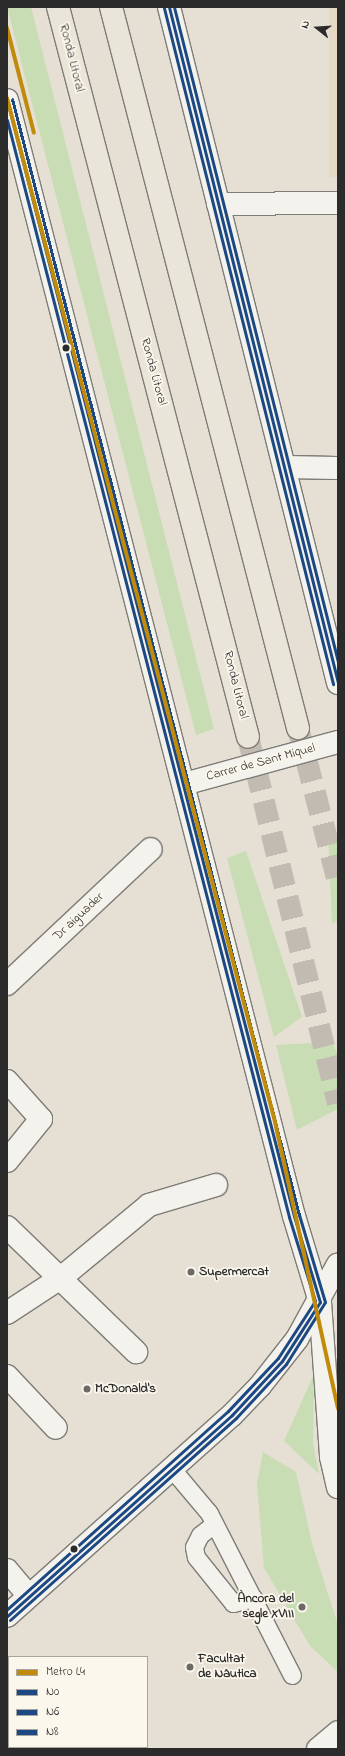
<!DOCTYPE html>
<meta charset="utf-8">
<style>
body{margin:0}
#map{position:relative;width:345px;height:1756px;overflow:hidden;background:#e6dfd4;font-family:"Indie Flower",sans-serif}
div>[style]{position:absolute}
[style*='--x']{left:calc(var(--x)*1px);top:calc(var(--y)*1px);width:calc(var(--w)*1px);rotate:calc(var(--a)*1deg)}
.built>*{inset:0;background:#e5d8c4;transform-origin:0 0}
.green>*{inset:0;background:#c9ddb4}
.trunk-tunnel>*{height:22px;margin-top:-11px;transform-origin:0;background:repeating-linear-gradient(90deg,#c1bbb2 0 22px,transparent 0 33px)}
.roads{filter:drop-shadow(1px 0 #7f7c77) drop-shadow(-1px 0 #7f7c77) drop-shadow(0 1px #7f7c77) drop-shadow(0 -1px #7f7c77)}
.service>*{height:17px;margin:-8.5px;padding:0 8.5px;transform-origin:8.5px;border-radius:8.5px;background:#f4f2ed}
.pedestrian>*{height:22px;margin:-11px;padding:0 11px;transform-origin:11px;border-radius:11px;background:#f4f2ed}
.minor>*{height:22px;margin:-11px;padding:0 11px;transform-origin:11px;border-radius:11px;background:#f4f2ed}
.tertiary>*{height:22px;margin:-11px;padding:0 11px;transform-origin:11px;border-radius:11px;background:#f4f2ed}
.secondary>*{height:22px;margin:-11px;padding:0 11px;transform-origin:11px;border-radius:11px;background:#f4f2ed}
.trunk>*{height:22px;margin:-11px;padding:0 11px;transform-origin:11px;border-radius:11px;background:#eae5d9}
.bus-1>*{height:3px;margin:-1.5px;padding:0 1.5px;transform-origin:1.5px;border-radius:1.5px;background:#1c4883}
.bus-2>*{height:3px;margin:-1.5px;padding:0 1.5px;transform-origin:1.5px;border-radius:1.5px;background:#1c4883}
.bus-3>*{height:3px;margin:-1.5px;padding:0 1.5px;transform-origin:1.5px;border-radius:1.5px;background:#1c4883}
.metro-1>*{height:4px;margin:-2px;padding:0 2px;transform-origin:2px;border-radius:2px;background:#c08a0b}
.dots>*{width:11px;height:11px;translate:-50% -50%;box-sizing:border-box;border:2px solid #fbf7ec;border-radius:50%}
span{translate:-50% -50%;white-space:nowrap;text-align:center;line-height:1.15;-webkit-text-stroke:3.5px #fbf7ec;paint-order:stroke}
.street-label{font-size:13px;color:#2b2b2b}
.poi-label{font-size:13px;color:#2b2b2b;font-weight:700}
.left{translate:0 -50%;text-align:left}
.right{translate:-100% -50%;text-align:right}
.frame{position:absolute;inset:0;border:8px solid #2b2b2b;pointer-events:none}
.legend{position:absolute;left:8px;top:1656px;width:140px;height:92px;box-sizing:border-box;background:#fbf7ec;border:1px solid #a8a59f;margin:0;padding:5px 7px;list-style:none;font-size:12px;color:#2b2b2b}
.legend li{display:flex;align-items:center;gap:8px;height:20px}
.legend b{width:20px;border:1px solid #a8a59f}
.north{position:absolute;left:297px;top:8px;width:40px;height:40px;-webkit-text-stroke:3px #fbf7ec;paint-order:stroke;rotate:287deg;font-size:11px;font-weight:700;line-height:16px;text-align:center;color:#2b2b2b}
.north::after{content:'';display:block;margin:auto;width:14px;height:18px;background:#2b2b2b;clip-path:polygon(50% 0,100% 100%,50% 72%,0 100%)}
</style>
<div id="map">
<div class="built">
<div style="left:329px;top:7px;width:9px;height:170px"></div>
</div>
<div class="green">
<div style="clip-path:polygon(7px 7px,31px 7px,214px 729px,196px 735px)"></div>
<div style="clip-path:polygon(338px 832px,338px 921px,332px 923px,328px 835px)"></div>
<div style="clip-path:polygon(246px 851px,302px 1017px,274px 1037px,227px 858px)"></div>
<div style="clip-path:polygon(332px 1042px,338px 1055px,338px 1109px,297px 1130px,276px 1045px)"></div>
<div style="clip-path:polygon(314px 1374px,313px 1443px,319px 1474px,284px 1441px)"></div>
<div style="clip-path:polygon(263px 1452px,296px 1472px,313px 1547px,338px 1625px,338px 1672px,310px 1646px,264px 1568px,257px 1484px)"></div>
</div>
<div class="trunk-tunnel">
<div style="--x:298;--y:728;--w:159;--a:75.4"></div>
<div style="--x:248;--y:737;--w:377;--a:76.2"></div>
</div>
<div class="roads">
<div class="service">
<div style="--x:172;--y:1469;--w:57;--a:49.9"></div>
<div style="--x:209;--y:1513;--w:182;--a:62.9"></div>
<div style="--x:214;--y:1524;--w:18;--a:142"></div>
<div style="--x:200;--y:1535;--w:13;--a:117"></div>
<div style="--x:194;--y:1547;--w:10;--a:79"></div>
<div style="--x:196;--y:1557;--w:59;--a:51.2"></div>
<div style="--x:233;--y:1603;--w:21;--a:-14"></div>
</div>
<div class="pedestrian">
<div style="--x:7;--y:984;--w:197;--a:-43.2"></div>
<div style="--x:7;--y:1081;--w:51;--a:48.2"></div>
<div style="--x:41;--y:1119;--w:54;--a:129"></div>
<div style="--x:7;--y:1227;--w:180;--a:44.1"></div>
<div style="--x:7;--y:1313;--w:66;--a:-33.2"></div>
<div style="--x:62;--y:1277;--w:113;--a:-39.6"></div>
<div style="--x:149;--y:1205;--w:70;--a:-16.6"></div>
<div style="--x:7;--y:1376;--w:71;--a:46.7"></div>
</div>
<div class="minor">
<div style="--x:218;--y:204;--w:120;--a:-0.5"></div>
<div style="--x:284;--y:467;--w:54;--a:1.1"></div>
<div style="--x:184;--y:784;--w:160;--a:-15.3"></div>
<div style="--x:7;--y:1570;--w:34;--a:50"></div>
</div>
<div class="tertiary">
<div style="--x:7;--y:1616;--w:302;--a:-41.8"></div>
<div style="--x:232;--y:1415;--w:40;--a:-46"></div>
<div style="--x:260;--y:1386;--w:60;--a:-51.8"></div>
<div style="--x:297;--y:1339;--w:85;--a:-61.3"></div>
<div style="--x:7;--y:1702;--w:3;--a:45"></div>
<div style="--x:48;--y:1747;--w:3;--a:45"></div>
<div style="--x:318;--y:1749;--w:26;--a:-40"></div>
</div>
<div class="secondary">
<div style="--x:169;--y:7;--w:697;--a:75.96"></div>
<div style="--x:7;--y:100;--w:1152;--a:75.58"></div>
<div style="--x:294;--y:1216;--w:90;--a:73.2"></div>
<div style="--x:320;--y:1302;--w:155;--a:85.9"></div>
<div style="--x:331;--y:1457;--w:31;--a:77"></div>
</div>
<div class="trunk">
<div style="--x:58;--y:7;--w:754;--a:75.41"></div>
<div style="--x:111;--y:7;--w:745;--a:75.46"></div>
</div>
</div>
<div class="bus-1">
<div style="--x:169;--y:7;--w:697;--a:75.96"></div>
<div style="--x:7;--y:100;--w:1152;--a:75.58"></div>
<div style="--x:294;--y:1216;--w:90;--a:73.2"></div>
<div style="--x:320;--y:1302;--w:70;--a:122.8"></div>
<div style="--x:282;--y:1361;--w:74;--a:132.8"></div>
<div style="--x:232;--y:1415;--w:302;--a:138.2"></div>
</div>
<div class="bus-2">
<div style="--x:164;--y:8;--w:697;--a:75.96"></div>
<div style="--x:7;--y:120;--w:1133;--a:75.58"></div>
<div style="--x:289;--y:1217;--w:88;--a:72.8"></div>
<div style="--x:315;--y:1301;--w:68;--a:123"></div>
<div style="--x:278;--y:1358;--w:73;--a:133.3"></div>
<div style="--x:228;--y:1411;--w:297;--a:138.1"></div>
</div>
<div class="bus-3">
<div style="--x:174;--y:7;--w:675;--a:75.94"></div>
<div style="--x:10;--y:1620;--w:303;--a:-41.8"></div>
<div style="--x:236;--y:1418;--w:74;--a:-47.2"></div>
<div style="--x:286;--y:1364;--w:73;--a:-57.8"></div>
<div style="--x:325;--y:1302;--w:91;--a:-106.6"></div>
<div style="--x:299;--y:1215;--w:1152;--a:-104.42"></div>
</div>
<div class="metro-1">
<div style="--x:7;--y:28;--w:108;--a:75.6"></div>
<div style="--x:7;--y:98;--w:1058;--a:75.33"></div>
<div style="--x:275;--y:1122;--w:293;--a:77.6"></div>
</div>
<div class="dots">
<div style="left:66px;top:348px;background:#2b2b2b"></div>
<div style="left:191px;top:1272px;background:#6c6a66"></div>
<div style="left:87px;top:1389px;background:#6c6a66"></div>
<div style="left:74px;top:1549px;background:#2b2b2b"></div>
<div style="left:302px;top:1607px;background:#6c6a66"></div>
<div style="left:190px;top:1667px;background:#6c6a66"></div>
</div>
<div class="street-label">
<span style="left:71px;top:58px;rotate:76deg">Ronda Litoral</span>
<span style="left:153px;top:372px;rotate:75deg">Ronda Litoral</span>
<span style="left:235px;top:685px;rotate:76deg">Ronda Litoral</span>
<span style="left:261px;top:763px;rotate:-15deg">Carrer de Sant Miquel</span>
<span style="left:79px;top:917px;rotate:-43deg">Dr aiguader</span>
</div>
<div class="poi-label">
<span class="left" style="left:199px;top:1272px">Supermercat</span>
<span class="left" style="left:95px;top:1389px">McDonald's</span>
<span class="right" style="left:294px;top:1607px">Àncora del<br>segle XVIII</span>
<span class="left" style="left:198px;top:1667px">Facultat<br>de Nàutica</span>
</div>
<div class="frame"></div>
<ul class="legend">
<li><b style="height:5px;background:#c08a0b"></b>Metro L4</li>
<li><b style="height:5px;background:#1c4883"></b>N0</li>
<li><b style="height:5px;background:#1c4883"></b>N6</li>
<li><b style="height:5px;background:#1c4883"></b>N8</li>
</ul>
<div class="north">N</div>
</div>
